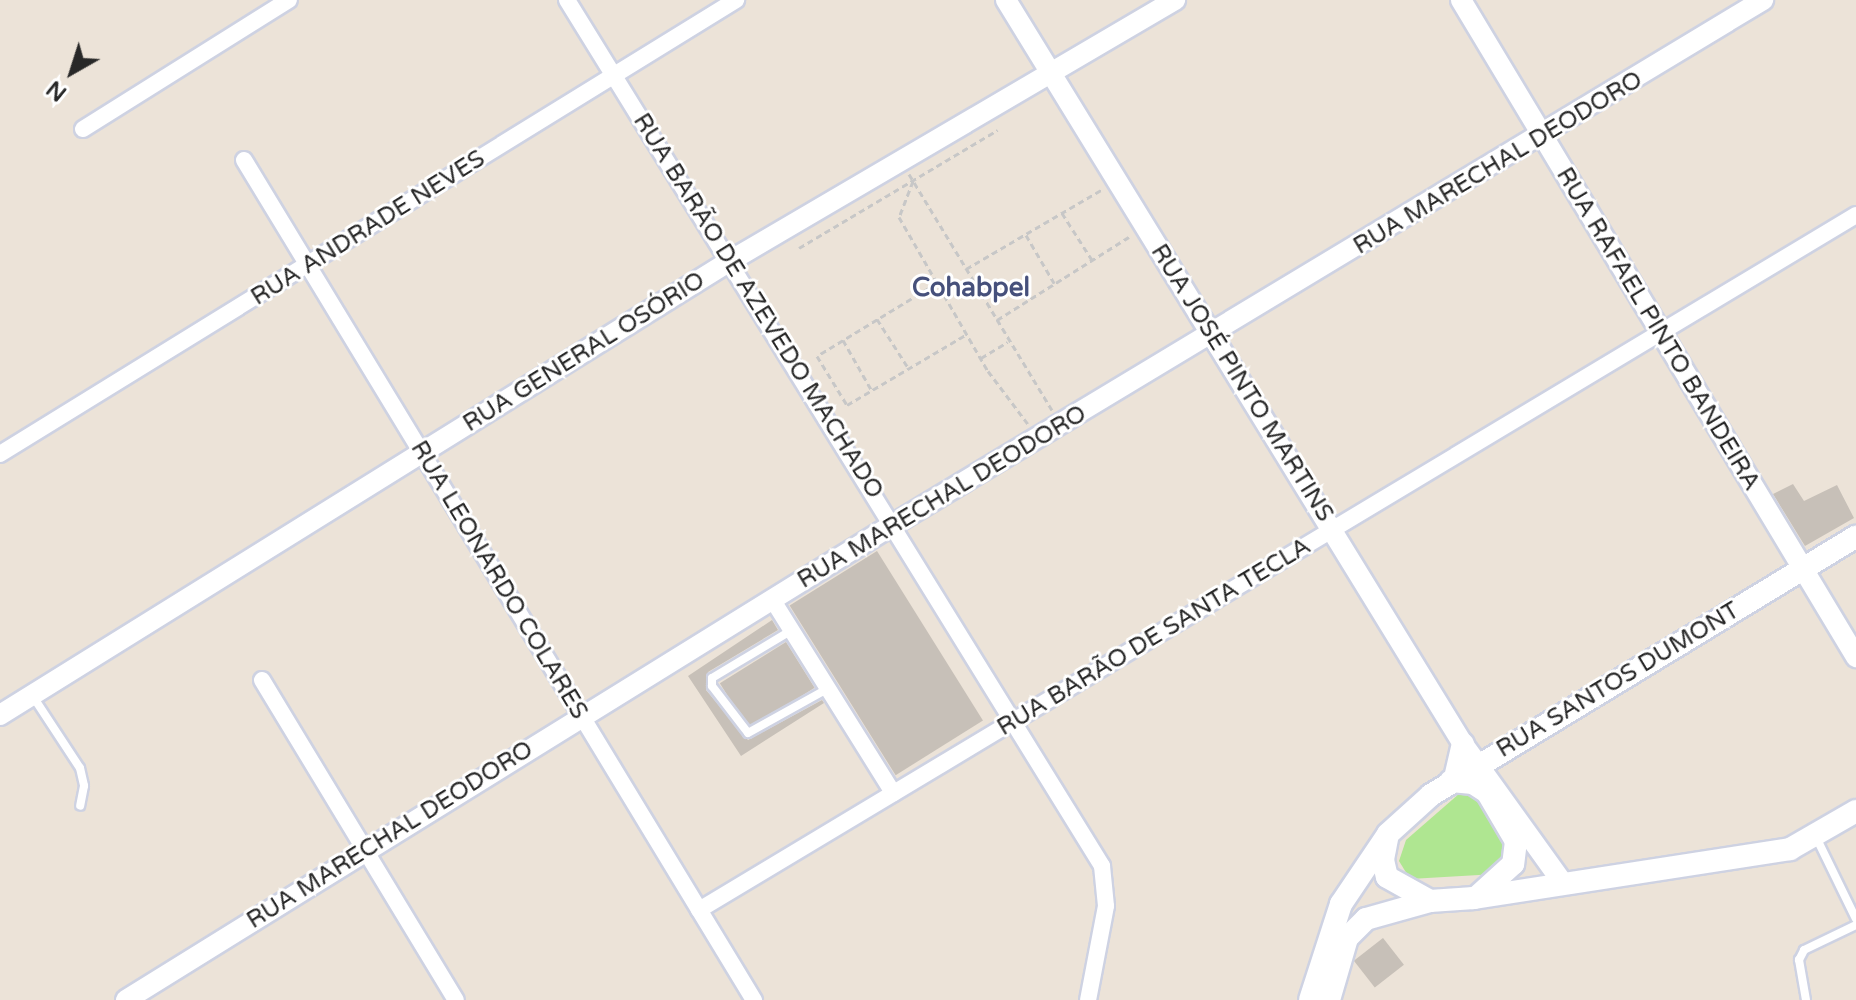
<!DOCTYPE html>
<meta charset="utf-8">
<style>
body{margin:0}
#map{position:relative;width:1856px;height:1000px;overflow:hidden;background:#ece3d8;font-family:"Varela Round",sans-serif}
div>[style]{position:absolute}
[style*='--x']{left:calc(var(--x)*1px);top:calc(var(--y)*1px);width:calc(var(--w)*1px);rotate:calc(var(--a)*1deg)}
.green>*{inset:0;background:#afe691}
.building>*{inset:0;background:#c7c0b8;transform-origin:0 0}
.path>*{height:3px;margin-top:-1.5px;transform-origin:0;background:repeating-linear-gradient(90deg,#c7c7c7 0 6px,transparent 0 10px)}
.roads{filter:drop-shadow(2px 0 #ced2e2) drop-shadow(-2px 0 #ced2e2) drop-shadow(0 2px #ced2e2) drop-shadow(0 -2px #ced2e2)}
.service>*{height:8px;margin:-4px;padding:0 4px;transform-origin:4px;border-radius:4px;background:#fff}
.minor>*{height:16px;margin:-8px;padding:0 8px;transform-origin:8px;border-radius:8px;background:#fff}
.tertiary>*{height:20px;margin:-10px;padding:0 10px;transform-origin:10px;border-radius:10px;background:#fff}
.secondary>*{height:22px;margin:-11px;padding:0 11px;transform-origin:11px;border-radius:11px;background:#fff}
span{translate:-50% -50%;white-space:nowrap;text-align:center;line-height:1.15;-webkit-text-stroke:6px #fff;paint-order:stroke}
.street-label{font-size:24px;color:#282828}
.neighbourhood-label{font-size:26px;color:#46507b;font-weight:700}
.north{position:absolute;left:32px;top:32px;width:80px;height:80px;-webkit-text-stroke:6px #fff;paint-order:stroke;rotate:219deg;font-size:22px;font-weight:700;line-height:32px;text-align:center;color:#282828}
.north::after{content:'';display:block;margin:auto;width:28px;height:36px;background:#282828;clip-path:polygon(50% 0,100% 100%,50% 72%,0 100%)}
</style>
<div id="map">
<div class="green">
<div style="clip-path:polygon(1460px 793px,1477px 797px,1510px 849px,1496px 874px,1410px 879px,1399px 861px,1406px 840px)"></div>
</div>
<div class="building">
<div style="clip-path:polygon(1793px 484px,1804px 501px,1837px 485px,1854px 518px,1805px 546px,1773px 494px)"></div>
<div style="left:877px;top:551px;width:200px;height:103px;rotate:58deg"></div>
<div style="clip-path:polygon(772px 620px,778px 630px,708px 672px,706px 690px,748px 740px,822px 700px,824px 703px,741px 756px,688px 676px)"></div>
<div style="left:786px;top:642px;width:54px;height:78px;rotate:58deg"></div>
<div style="left:1383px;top:938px;width:34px;height:37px;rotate:52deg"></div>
</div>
<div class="path">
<div style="--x:909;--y:174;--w:276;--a:58.8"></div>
<div style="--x:913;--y:181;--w:39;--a:111"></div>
<div style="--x:899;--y:217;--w:178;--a:60"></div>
<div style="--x:988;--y:371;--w:66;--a:53"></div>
<div style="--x:1062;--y:213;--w:56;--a:57.4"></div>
<div style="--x:1026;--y:235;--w:56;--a:59.7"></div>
<div style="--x:799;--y:248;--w:231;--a:-30.7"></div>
<div style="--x:966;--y:269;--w:159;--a:-30.3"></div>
<div style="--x:937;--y:283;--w:140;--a:148.7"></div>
<div style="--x:817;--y:356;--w:57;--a:58.5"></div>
<div style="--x:847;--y:405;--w:139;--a:-30.6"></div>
<div style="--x:877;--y:319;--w:59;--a:57.4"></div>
<div style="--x:997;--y:320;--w:156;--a:-32.2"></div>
<div style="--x:843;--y:340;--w:59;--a:60.4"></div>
<div style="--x:981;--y:358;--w:31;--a:-31"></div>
</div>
<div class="roads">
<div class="service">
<div style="--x:792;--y:630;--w:93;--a:149"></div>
<div style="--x:712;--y:678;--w:8;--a:90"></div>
<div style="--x:712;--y:686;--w:59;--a:52.5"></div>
<div style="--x:748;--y:733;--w:90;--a:-29.1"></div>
<div style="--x:32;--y:695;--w:87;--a:56.7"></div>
<div style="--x:80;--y:768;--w:18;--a:77"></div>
<div style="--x:84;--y:786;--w:20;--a:101"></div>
<div style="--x:1816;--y:837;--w:91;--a:64"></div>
<div style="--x:1806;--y:1000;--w:41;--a:-99.9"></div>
<div style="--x:1799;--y:960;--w:11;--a:-63"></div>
<div style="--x:1804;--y:950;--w:58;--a:-25.7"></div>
</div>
<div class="minor">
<div style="--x:567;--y:0;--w:1018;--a:58.29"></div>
<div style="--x:1102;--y:866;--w:40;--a:84.3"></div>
<div style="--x:1106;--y:906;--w:96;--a:100.8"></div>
<div style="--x:83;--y:129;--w:243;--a:-32.1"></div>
<div style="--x:244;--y:160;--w:983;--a:58.74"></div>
<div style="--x:0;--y:454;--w:865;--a:-31.67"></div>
<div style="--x:772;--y:599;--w:229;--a:58"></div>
<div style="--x:262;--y:680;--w:374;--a:58.8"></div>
<div style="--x:699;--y:910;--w:1350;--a:-30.99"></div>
</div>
<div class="tertiary">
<div style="--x:1006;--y:0;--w:873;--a:58.44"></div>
<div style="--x:1463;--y:744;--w:171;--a:54.3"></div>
<div style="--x:1461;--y:0;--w:767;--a:58.98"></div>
<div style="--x:0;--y:715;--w:860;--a:-31.88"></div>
<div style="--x:730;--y:261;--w:516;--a:-30.39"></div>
<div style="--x:126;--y:1000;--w:904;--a:-31.79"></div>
<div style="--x:894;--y:524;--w:1015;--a:-31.09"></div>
</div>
<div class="secondary">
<div style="--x:1455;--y:778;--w:35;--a:-77"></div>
<div style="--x:1451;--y:781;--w:22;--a:5"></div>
<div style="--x:1473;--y:783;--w:17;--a:33"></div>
<div style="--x:1487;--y:792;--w:57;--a:59.4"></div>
<div style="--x:1516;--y:841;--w:23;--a:97"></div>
<div style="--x:1513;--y:864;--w:47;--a:137.6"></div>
<div style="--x:1387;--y:839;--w:21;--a:101"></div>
<div style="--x:1383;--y:860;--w:17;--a:77"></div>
<div style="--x:1387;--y:877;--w:49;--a:29.2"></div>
<div style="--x:1310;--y:1000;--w:101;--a:-72.1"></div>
<div style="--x:1341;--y:904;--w:84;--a:-56.1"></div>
<div style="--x:1388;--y:834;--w:58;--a:-42.2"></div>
<div style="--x:1431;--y:795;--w:497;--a:-31.3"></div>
<div style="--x:1329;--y:1000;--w:65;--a:-73.8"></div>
<div style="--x:1347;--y:938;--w:27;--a:-45"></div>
<div style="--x:1366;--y:919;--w:66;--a:-15.7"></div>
<div style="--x:1430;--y:901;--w:44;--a:-3.9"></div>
<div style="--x:1474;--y:898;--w:320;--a:-8.8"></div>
<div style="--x:1790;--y:849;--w:76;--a:-29.9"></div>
</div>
</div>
<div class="street-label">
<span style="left:1498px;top:163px;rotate:-31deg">RUA MARECHAL DEODORO</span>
<span style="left:368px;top:228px;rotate:-32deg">RUA ANDRADE NEVES</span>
<span style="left:758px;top:306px;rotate:58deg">RUA BARÃO DE AZEVEDO MACHADO</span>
<span style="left:1658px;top:329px;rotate:59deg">RUA RAFAEL PINTO BANDEIRA</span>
<span style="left:584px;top:352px;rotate:-32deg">RUA GENERAL OSÓRIO</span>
<span style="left:1242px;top:383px;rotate:58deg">RUA JOSÉ PINTO MARTINS</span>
<span style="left:942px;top:497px;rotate:-31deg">RUA MARECHAL DEODORO</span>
<span style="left:499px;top:580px;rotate:59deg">RUA LEONARDO COLARES</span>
<span style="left:1154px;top:637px;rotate:-31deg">RUA BARÃO DE SANTA TECLA</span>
<span style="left:1618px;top:680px;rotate:-31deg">RUA SANTOS DUMONT</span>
<span style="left:390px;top:835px;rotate:-32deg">RUA MARECHAL DEODORO</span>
</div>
<div class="neighbourhood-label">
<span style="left:971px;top:288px">Cohabpel</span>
</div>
<div class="north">N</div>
</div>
